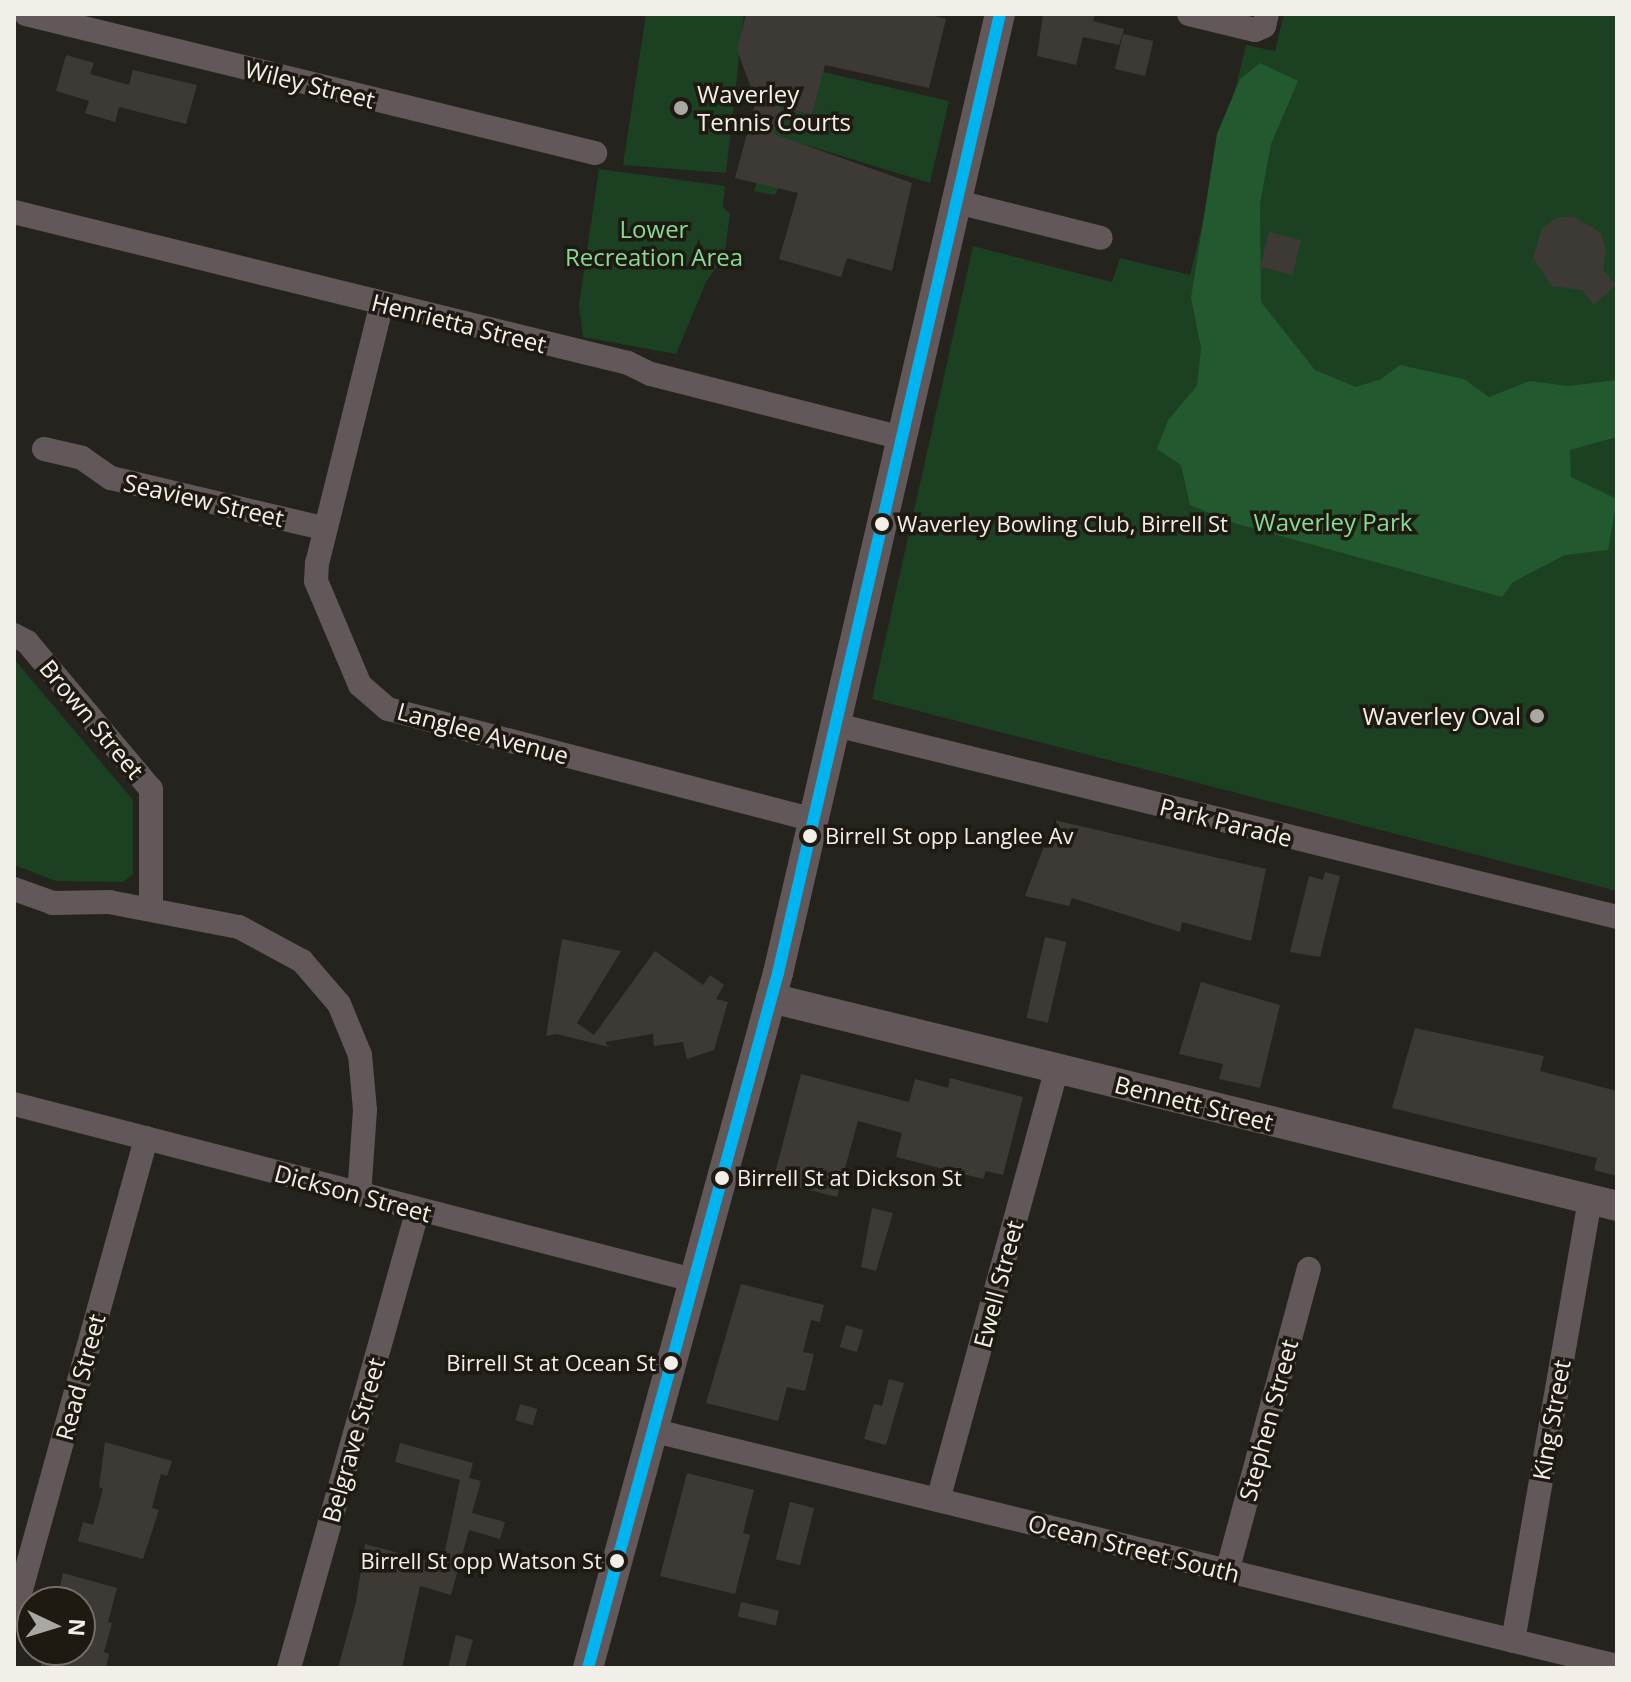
<!DOCTYPE html>
<style>
body{margin:0}
#map{position:relative;width:1631px;height:1682px;overflow:hidden;background:#25231e;font-family:"Open Sans",sans-serif}
div>[style]{position:absolute}
[style*='--x']{left:calc(var(--x)*1px);top:calc(var(--y)*1px);width:calc(var(--w)*1px);rotate:calc(var(--a)*1deg)}
.green>*{inset:0;background:#1b4022}
.forest>*{inset:0;background:#22592f}
.building>*{inset:0;background:#3d3a36;transform-origin:0 0}
.minor>*{height:24px;margin:-12px;padding:0 12px;transform-origin:12px;border-radius:12px;background:#625759}
.major>*{height:30px;margin:-15px;padding:0 15px;transform-origin:15px;border-radius:15px;background:#635859}
.bus-1>*{height:12px;margin:-6px;padding:0 6px;transform-origin:6px;border-radius:6px;background:#00b5ef}
.dots>*{width:22px;height:22px;translate:-50% -50%;box-sizing:border-box;border:4px solid #1e1a12;border-radius:50%}
span{translate:-50% -50%;white-space:nowrap;text-align:center;line-height:1.15;-webkit-text-stroke:7px #1e1a12;paint-order:stroke}
.bus-label{font-size:22px;color:#f2efe9}
.left{translate:0 -50%;text-align:left}
.right{translate:-100% -50%;text-align:right}
.street-label{font-size:24px;color:#f2efe9}
.poi-label{font-size:24px;color:#f2efe9}
.park-label{font-size:24px;color:#85db95}
.frame{position:absolute;inset:0;border:16px solid #f2efe9;pointer-events:none}
.north{position:absolute;left:16px;top:1586px;width:80px;height:80px;box-sizing:border-box;background:#1e1a12;border:2px solid #736f68;border-radius:50%;rotate:94deg;font-size:22px;font-weight:700;line-height:32px;text-align:center;color:#f2efe9}
.north::after{content:'';display:block;margin:auto;width:28px;height:36px;background:#aaa8a2;clip-path:polygon(50% 0,100% 100%,50% 72%,0 100%)}
</style>
<div id="map">
<div class="green">
<div style="clip-path:polygon(646px 14px,744px 14px,726px 173px,623px 165px)"></div>
<div style="clip-path:polygon(1284px 14px,1617px 14px,1617px 891px,872px 699px,973px 246px,1112px 282px,1120px 258px,1190px 275px,1246px 45px,1275px 51px)"></div>
<div style="clip-path:polygon(823px 72px,949px 101px,930px 183px,799px 143px,775px 195px,754px 191px,782px 107px,812px 115px)"></div>
<div style="clip-path:polygon(599px 169px,725px 186px,723px 207px,730px 214px,724px 257px,706px 282px,676px 354px,583px 337px,579px 305px)"></div>
<div style="clip-path:polygon(14px 659px,133px 800px,133px 874px,123px 882px,56px 881px,14px 865px)"></div>
</div>
<div class="forest">
<div style="clip-path:polygon(1260px 63px,1298px 81px,1271px 144px,1260px 204px,1261px 302px,1315px 370px,1356px 387px,1381px 379px,1400px 365px,1464px 379px,1489px 397px,1530px 381px,1568px 386px,1617px 380px,1617px 437px,1570px 450px,1571px 477px,1617px 499px,1608px 550px,1565px 555px,1513px 582px,1502px 597px,1234px 523px,1190px 505px,1181px 465px,1157px 449px,1168px 420px,1197px 386px,1201px 348px,1191px 298px,1217px 134px,1240px 79px)"></div>
</div>
<div class="building">
<div style="clip-path:polygon(746px 14px,927px 14px,946px 19px,929px 88px,825px 65px,812px 115px,782px 107px,774px 134px,912px 183px,892px 271px,847px 258px,841px 277px,779px 259px,798px 193px,735px 178px,756px 101px,737px 50px)"></div>
<div style="clip-path:polygon(1043px 14px,1095px 14px,1093px 21px,1124px 29px,1119px 45px,1083px 37px,1076px 65px,1037px 56px)"></div>
<div style="left:1123px;top:34px;width:31px;height:36px;rotate:13deg"></div>
<div style="clip-path:polygon(66px 55px,94px 63px,90px 74px,129px 85px,133px 70px,197px 85px,186px 124px,119px 107px,115px 122px,85px 113px,89px 101px,56px 91px)"></div>
<div style="clip-path:polygon(1573px 216px,1601px 233px,1606px 250px,1603px 270px,1616px 285px,1594px 305px,1582px 290px,1552px 286px,1533px 258px,1542px 228px,1556px 218px)"></div>
<div style="left:1269px;top:232px;width:33px;height:36px;rotate:14deg"></div>
<div style="clip-path:polygon(1054px 820px,1266px 869px,1251px 941px,1182px 922px,1180px 932px,1072px 898px,1069px 906px,1025px 896px)"></div>
<div style="clip-path:polygon(1325px 872px,1340px 876px,1320px 957px,1290px 952px,1309px 876px,1323px 880px)"></div>
<div style="left:1045px;top:937px;width:22px;height:83px;rotate:13deg"></div>
<div style="clip-path:polygon(562px 939px,621px 951px,577px 1023px,594px 1035px,655px 951px,703px 985px,710px 975px,724px 985px,716px 999px,728px 1002px,714px 1050px,687px 1059px,683px 1042px,654px 1046px,653px 1034px,605px 1042px,609px 1047px,557px 1034px,546px 1036px)"></div>
<div style="clip-path:polygon(1201px 982px,1280px 1005px,1260px 1088px,1219px 1079px,1223px 1064px,1179px 1054px)"></div>
<div style="clip-path:polygon(1415px 1028px,1544px 1056px,1540px 1071px,1617px 1091px,1617px 1176px,1594px 1170px,1597px 1158px,1392px 1108px)"></div>
<div style="clip-path:polygon(801px 1074px,909px 1102px,915px 1079px,948px 1088px,950px 1078px,1023px 1097px,1003px 1175px,986px 1171px,983px 1179px,896px 1157px,902px 1133px,858px 1121px,837px 1197px,773px 1181px)"></div>
<div style="clip-path:polygon(872px 1208px,893px 1213px,876px 1271px,861px 1267px)"></div>
<div style="clip-path:polygon(741px 1284px,824px 1305px,820px 1322px,811px 1320px,803px 1352px,814px 1354px,805px 1391px,787px 1387px,778px 1421px,706px 1403px)"></div>
<div style="left:846px;top:1325px;width:18px;height:23px;rotate:16deg"></div>
<div style="clip-path:polygon(889px 1379px,904px 1383px,886px 1445px,864px 1439px,874px 1404px,882px 1406px)"></div>
<div style="left:520px;top:1404px;width:18px;height:17px;rotate:16deg"></div>
<div style="clip-path:polygon(105px 1442px,172px 1461px,167px 1476px,161px 1474px,152px 1508px,159px 1510px,143px 1559px,78px 1541px,83px 1522px,93px 1525px,103px 1489px,99px 1487px)"></div>
<div style="clip-path:polygon(400px 1443px,473px 1463px,469px 1478px,481px 1481px,472px 1513px,505px 1522px,500px 1539px,469px 1530px,451px 1595px,420px 1586px,402px 1668px,338px 1668px,356px 1602px,365px 1544px,439px 1564px,443px 1560px,460px 1480px,395px 1462px)"></div>
<div style="clip-path:polygon(687px 1473px,754px 1490px,743px 1533px,750px 1535px,735px 1594px,660px 1576px)"></div>
<div style="left:790px;top:1502px;width:25px;height:59px;rotate:14deg"></div>
<div style="clip-path:polygon(63px 1573px,117px 1588px,108px 1622px,112px 1623px,104px 1652px,109px 1654px,106px 1668px,40px 1668px,45px 1650px,80px 1650px,80px 1602px,69px 1602px,72px 1590px,60px 1586px)"></div>
<div style="left:741px;top:1602px;width:39px;height:15px;rotate:13deg"></div>
<div style="clip-path:polygon(456px 1635px,473px 1640px,465px 1668px,448px 1668px)"></div>
</div>
<div class="minor">
<div style="--x:26;--y:14;--w:586;--a:13.73"></div>
<div style="--x:1189;--y:14;--w:68;--a:13.6"></div>
<div style="--x:1255;--y:30;--w:10;--a:-24"></div>
<div style="--x:1264;--y:26;--w:12;--a:-76"></div>
<div style="--x:957;--y:202;--w:148;--a:14"></div>
<div style="--x:14;--y:212;--w:632;--a:13.82"></div>
<div style="--x:628;--y:363;--w:25;--a:26"></div>
<div style="--x:651;--y:374;--w:259;--a:14.3"></div>
<div style="--x:382;--y:303;--w:268;--a:104"></div>
<div style="--x:317;--y:563;--w:18;--a:93"></div>
<div style="--x:316;--y:581;--w:113;--a:67.1"></div>
<div style="--x:360;--y:685;--w:37;--a:41"></div>
<div style="--x:388;--y:709;--w:439;--a:14.6"></div>
<div style="--x:44;--y:449;--w:39;--a:13"></div>
<div style="--x:82;--y:458;--w:35;--a:35"></div>
<div style="--x:111;--y:478;--w:218;--a:13.3"></div>
<div style="--x:14;--y:635;--w:15;--a:28"></div>
<div style="--x:27;--y:642;--w:192;--a:49.9"></div>
<div style="--x:151;--y:789;--w:119;--a:90"></div>
<div style="--x:836;--y:725;--w:804;--a:13.81"></div>
<div style="--x:14;--y:889;--w:41;--a:19.7"></div>
<div style="--x:53;--y:903;--w:56;--a:-1"></div>
<div style="--x:109;--y:902;--w:132;--a:10.9"></div>
<div style="--x:239;--y:927;--w:72;--a:28.4"></div>
<div style="--x:302;--y:961;--w:57;--a:49.3"></div>
<div style="--x:339;--y:1004;--w:55;--a:67.6"></div>
<div style="--x:360;--y:1055;--w:55;--a:84.8"></div>
<div style="--x:365;--y:1110;--w:85;--a:94"></div>
<div style="--x:14;--y:1104;--w:701;--a:14.53"></div>
<div style="--x:651;--y:1430;--w:994;--a:13.73"></div>
<div style="--x:938;--y:1500;--w:447;--a:-74.6"></div>
<div style="--x:1227;--y:1572;--w:314;--a:-74.9"></div>
<div style="--x:14;--y:1615;--w:495;--a:-74.5"></div>
<div style="--x:1513;--y:1641;--w:449;--a:-80.1"></div>
<div style="--x:289;--y:1668;--w:474;--a:-74.3"></div>
</div>
<div class="major">
<div style="--x:771;--y:998;--w:871;--a:13.81"></div>
<div style="--x:588;--y:1668;--w:721;--a:-74.71"></div>
<div style="--x:778;--y:973;--w:984;--a:-76.97"></div>
</div>
<div class="bus-1">
<div style="--x:588;--y:1668;--w:721;--a:-74.71"></div>
<div style="--x:778;--y:973;--w:984;--a:-76.97"></div>
</div>
<div class="dots">
<div style="left:681px;top:108px;background:#aaa8a2"></div>
<div style="left:882px;top:524px;background:#f2efe9"></div>
<div style="left:1537px;top:716px;background:#aaa8a2"></div>
<div style="left:810px;top:836px;background:#f2efe9"></div>
<div style="left:722px;top:1178px;background:#f2efe9"></div>
<div style="left:671px;top:1363px;background:#f2efe9"></div>
<div style="left:617px;top:1561px;background:#f2efe9"></div>
</div>
<div class="bus-label">
<span class="left" style="left:897px;top:524px">Waverley Bowling Club, Birrell St</span>
<span class="left" style="left:825px;top:836px">Birrell St opp Langlee Av</span>
<span class="left" style="left:737px;top:1178px">Birrell St at Dickson St</span>
<span class="right" style="left:656px;top:1363px">Birrell St at Ocean St</span>
<span class="right" style="left:602px;top:1561px">Birrell St opp Watson St</span>
</div>
<div class="street-label">
<span style="left:310px;top:84px;rotate:14deg">Wiley Street</span>
<span style="left:459px;top:323px;rotate:14deg">Henrietta Street</span>
<span style="left:204px;top:500px;rotate:13deg">Seaview Street</span>
<span style="left:92px;top:719px;rotate:50deg">Brown Street</span>
<span style="left:483px;top:733px;rotate:15deg">Langlee Avenue</span>
<span style="left:1226px;top:822px;rotate:14deg">Park Parade</span>
<span style="left:1194px;top:1103px;rotate:14deg">Bennett Street</span>
<span style="left:353px;top:1193px;rotate:15deg">Dickson Street</span>
<span style="left:998px;top:1284px;rotate:-75deg">Ewell Street</span>
<span style="left:80px;top:1377px;rotate:-75deg">Read Street</span>
<span style="left:1268px;top:1420px;rotate:-75deg">Stephen Street</span>
<span style="left:1551px;top:1420px;rotate:-80deg">King Street</span>
<span style="left:353px;top:1440px;rotate:-74deg">Belgrave Street</span>
<span style="left:1134px;top:1548px;rotate:14deg">Ocean Street South</span>
</div>
<div class="poi-label">
<span class="left" style="left:697px;top:108px">Waverley<br>Tennis Courts</span>
<span class="right" style="left:1521px;top:716px">Waverley Oval</span>
</div>
<div class="park-label">
<span style="left:654px;top:243px">Lower<br>Recreation Area</span>
<span style="left:1333px;top:522px">Waverley Park</span>
</div>
<div class="frame"></div>
<div class="north">N</div>
</div>
